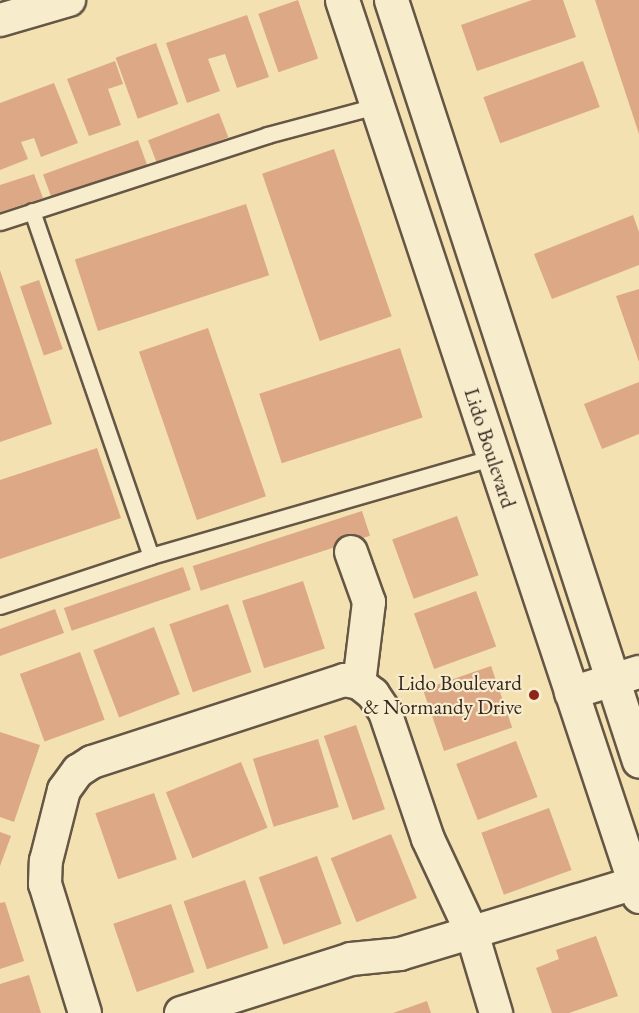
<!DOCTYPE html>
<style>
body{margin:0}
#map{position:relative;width:639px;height:1013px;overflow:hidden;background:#f3e1b1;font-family:"EB Garamond",serif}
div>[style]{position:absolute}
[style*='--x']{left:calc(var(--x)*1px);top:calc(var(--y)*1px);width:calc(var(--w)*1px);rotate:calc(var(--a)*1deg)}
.building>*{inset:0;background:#dca886;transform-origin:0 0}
.roads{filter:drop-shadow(2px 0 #655645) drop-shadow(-2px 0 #655645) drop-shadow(0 2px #655645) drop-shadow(0 -2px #655645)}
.lane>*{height:15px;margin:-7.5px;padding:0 7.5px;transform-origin:7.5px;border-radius:7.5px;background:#f7eccc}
.street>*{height:32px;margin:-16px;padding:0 16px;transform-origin:16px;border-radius:16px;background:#f7eccc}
.secondary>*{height:33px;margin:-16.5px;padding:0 16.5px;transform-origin:16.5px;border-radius:16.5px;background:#f7eccc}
.dots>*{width:16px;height:16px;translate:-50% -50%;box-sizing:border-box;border:3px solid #f7eccc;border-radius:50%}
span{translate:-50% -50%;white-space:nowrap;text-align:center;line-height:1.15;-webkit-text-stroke:4.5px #f7eccc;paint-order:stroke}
.street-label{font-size:21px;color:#362821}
.poi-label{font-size:21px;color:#362821}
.right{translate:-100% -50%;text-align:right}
</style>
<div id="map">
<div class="building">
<div style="left:298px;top:0;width:62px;height:42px;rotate:71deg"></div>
<div style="clip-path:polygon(532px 0,563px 0,576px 37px,477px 71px,461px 25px)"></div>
<div style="clip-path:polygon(595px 0,639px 0,639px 134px)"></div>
<div style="clip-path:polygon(247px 15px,269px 77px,237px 88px,225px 54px,208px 59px,220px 91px,187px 103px,166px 43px)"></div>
<div style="left:156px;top:43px;width:65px;height:43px;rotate:70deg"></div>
<div style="clip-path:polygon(115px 61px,123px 84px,108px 89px,121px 125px,89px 136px,67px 79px)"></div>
<div style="left:583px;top:61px;width:49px;height:106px;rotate:70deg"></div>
<div style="clip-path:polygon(54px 83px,78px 143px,41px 157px,34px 138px,21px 142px,28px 159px,0 170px,0 103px)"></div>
<div style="left:219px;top:113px;width:26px;height:76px;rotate:69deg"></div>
<div style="left:138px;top:140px;width:27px;height:101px;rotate:70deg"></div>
<div style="left:334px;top:149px;width:177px;height:76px;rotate:71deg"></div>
<div style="clip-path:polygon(34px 174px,43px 198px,0 212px,0 185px)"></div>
<div style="left:246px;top:204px;width:75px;height:180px;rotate:72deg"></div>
<div style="clip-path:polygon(633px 215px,639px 232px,639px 265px,552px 299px,534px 254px)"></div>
<div style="clip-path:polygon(0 270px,52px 424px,0 442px)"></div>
<div style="left:39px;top:280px;width:73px;height:20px;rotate:71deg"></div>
<div style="clip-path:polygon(639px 289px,639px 362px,616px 296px)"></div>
<div style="left:208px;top:328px;width:178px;height:73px;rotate:71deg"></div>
<div style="left:400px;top:348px;width:73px;height:148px;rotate:72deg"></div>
<div style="clip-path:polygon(639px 382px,639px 434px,602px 449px,584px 404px)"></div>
<div style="clip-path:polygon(97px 448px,121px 518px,0 559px,0 480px)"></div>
<div style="left:362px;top:511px;width:26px;height:178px;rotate:72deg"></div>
<div style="left:457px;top:516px;width:63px;height:69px;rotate:70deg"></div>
<div style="left:183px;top:567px;width:24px;height:126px;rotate:71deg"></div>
<div style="left:303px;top:581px;width:71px;height:64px;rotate:72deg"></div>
<div style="left:476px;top:591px;width:59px;height:66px;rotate:70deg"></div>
<div style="left:228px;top:604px;width:72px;height:62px;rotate:71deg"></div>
<div style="clip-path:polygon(55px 609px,64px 633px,0 656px,0 629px)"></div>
<div style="left:154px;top:627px;width:72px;height:65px;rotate:69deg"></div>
<div style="left:80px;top:652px;width:72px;height:64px;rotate:70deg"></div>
<div style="left:491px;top:666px;width:65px;height:72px;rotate:71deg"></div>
<div style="left:356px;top:725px;width:89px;height:34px;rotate:71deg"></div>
<div style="clip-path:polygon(0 732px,40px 745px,14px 822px,0 817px)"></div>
<div style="left:318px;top:739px;width:71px;height:68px;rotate:73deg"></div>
<div style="left:516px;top:741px;width:60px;height:64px;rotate:69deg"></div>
<div style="left:241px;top:762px;width:71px;height:81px;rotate:68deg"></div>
<div style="left:154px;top:793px;width:70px;height:62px;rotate:71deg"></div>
<div style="left:549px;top:808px;width:66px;height:72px;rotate:70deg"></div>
<div style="clip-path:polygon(0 832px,11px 836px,0 866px)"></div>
<div style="left:391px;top:834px;width:69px;height:65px;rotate:68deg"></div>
<div style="left:317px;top:856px;width:72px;height:62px;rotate:70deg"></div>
<div style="left:245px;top:880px;width:72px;height:65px;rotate:71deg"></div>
<div style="clip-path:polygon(5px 902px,24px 961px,0 969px,0 903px)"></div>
<div style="left:171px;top:904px;width:72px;height:61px;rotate:71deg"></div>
<div style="clip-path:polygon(596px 936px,618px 996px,569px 1013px,552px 1013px,536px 968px,559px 959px,556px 950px)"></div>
<div style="clip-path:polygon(29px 975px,41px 1013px,0 1013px,0 984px)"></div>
<div style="clip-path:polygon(427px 1001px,431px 1013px,393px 1013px)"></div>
</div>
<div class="roads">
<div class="lane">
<div style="--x:32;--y:211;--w:365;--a:71"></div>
<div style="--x:0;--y:222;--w:281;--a:-18"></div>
<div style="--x:267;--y:135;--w:113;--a:-14.9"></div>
<div style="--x:0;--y:606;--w:159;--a:-18.3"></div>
<div style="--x:151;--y:556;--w:356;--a:-16.1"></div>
</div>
<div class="street">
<div style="--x:0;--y:20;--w:72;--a:-16.2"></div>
<div style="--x:351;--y:552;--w:53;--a:70.2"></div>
<div style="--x:369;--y:602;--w:82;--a:97"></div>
<div style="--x:571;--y:693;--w:71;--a:-17.2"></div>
<div style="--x:85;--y:1013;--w:135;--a:-107.2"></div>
<div style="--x:45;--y:884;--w:23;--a:-88"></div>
<div style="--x:46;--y:861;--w:73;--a:-75.8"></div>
<div style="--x:64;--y:790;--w:24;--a:-54"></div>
<div style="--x:78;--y:771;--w:17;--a:-33"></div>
<div style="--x:92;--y:762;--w:265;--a:-18"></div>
<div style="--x:344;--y:680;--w:15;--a:11"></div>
<div style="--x:359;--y:683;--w:18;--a:38"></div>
<div style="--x:373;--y:694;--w:22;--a:56"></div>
<div style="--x:385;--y:712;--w:134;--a:71.3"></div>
<div style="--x:428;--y:839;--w:104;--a:64.9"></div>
<div style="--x:472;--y:933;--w:84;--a:73.3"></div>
<div style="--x:181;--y:1013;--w:178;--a:-17.6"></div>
<div style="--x:351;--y:959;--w:49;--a:-5.8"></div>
<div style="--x:400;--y:954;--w:245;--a:-16.8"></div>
</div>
<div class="secondary">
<div style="--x:342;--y:0;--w:944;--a:71.66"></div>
<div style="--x:391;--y:0;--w:800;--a:71.95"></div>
</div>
</div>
<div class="dots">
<div style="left:534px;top:695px;background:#8f2418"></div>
</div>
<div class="street-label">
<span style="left:490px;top:448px;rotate:72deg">Lido Boulevard</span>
</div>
<div class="poi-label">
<span class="right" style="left:522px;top:695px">Lido Boulevard<br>&amp; Normandy Drive</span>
</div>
</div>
